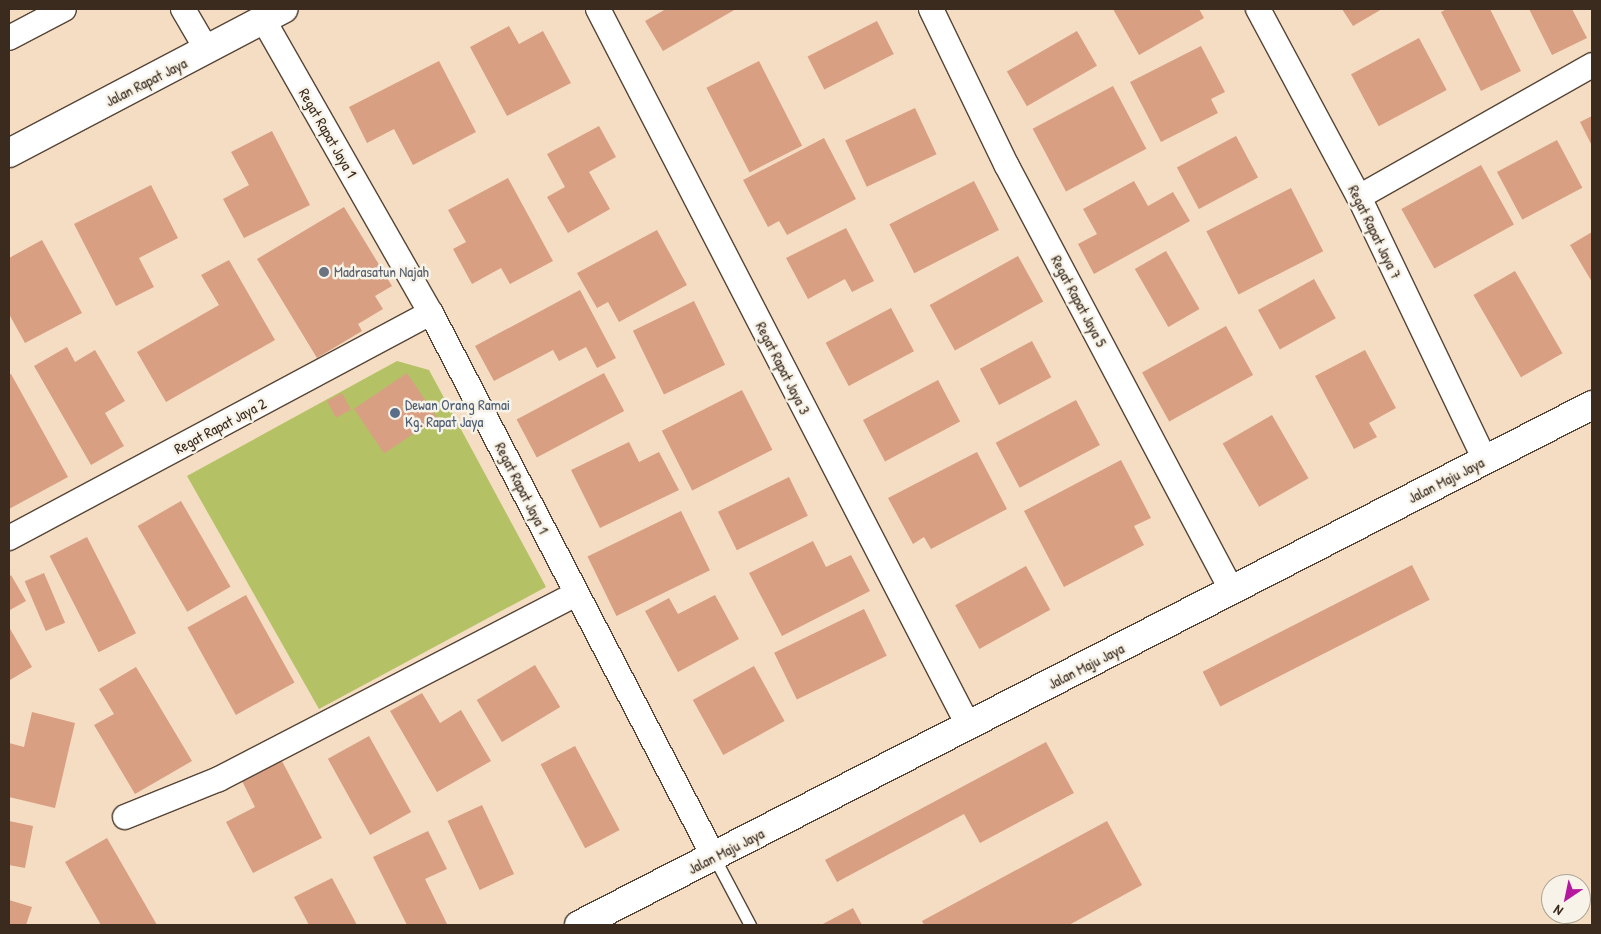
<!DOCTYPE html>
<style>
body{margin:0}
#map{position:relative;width:1601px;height:934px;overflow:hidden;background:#f4ddc2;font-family:"Patrick Hand",sans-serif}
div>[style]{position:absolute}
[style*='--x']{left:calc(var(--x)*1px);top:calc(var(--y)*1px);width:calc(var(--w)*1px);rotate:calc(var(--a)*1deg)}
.green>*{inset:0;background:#b4c265}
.building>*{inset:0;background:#d99f82;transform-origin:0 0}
.roads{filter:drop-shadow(1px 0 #574537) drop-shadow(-1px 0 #574537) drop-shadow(0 1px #574537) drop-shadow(0 -1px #574537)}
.service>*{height:11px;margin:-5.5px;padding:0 5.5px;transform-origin:5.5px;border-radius:5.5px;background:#fff}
.minor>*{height:24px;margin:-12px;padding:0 12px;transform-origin:12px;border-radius:12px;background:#fff}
.tertiary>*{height:28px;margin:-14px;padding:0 14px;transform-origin:14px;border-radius:14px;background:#fff}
.dots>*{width:14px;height:14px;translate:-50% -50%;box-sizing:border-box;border:2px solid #f7f3e8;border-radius:50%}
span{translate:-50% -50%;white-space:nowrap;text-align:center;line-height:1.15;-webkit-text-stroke:5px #f7f3e8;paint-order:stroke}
.street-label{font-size:15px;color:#3b2a1e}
.worship-label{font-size:15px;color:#5b616d}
.left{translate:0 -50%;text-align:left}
.service-label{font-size:15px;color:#4e5e75}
.frame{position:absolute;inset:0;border:10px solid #3b2a1e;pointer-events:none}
.north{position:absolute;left:1541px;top:874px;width:50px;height:50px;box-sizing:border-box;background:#f7f3e8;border:1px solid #aca397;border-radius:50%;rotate:214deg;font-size:14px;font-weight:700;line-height:20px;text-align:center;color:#3b2a1e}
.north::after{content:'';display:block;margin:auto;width:18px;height:22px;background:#b5179e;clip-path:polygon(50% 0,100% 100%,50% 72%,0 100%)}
</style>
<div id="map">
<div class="green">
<div style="clip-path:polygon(397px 361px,429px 370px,546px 587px,319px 709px,187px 476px)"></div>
</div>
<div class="building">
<div style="clip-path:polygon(666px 9px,736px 9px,663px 51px,645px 21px)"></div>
<div style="clip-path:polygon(1113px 9px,1199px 9px,1204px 18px,1139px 55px)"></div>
<div style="clip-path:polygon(1342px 9px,1382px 9px,1353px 26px)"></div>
<div style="clip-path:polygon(1447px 9px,1490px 9px,1521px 71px,1481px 91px,1441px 12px)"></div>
<div style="clip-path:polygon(1529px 9px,1572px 9px,1587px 38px,1552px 55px)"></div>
<div style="left:877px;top:21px;width:37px;height:78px;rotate:63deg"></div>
<div style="clip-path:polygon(509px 26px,519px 44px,543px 31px,571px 83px,507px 116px,470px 47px)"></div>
<div style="left:1077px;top:31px;width:40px;height:81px;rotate:60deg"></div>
<div style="left:1419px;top:38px;width:59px;height:77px;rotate:62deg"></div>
<div style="clip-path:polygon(1201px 46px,1225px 92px,1211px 99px,1218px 113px,1161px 142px,1130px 82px)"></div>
<div style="clip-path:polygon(439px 61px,476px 132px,413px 165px,394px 129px,367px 143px,349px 107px)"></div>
<div style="left:759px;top:61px;width:95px;height:59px;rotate:63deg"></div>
<div style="left:1113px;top:86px;width:71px;height:91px;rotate:62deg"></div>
<div style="left:915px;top:108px;width:51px;height:77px;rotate:65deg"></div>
<div style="clip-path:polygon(1592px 116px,1592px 146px,1580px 122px)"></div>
<div style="clip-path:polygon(599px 126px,616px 157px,589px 172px,610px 209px,568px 233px,547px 197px,565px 187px,547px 154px)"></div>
<div style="clip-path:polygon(272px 131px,310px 205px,244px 238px,223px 199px,249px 185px,231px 152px)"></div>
<div style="left:1236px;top:136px;width:47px;height:67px;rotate:62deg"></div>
<div style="clip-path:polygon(824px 138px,856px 199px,787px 235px,779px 221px,768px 227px,743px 180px)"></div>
<div style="left:1557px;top:140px;width:54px;height:68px;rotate:62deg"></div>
<div style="left:1481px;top:165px;width:68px;height:91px;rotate:61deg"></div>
<div style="clip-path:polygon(508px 178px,553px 261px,510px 284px,501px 268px,472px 284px,453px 249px,466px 242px,448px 210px)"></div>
<div style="left:974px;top:181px;width:55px;height:95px;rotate:63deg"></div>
<div style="clip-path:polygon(1134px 181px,1148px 206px,1173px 192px,1190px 221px,1094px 274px,1078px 244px,1097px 234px,1083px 209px)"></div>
<div style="clip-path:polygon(151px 185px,178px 238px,139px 258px,154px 287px,116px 306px,74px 224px)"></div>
<div style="left:1291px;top:188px;width:71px;height:95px;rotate:63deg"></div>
<div style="clip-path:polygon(344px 207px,392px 286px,375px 296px,383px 309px,358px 324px,362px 331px,317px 358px,257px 259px)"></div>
<div style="clip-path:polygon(846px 228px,874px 281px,852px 292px,845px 279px,808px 299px,786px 258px)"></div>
<div style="clip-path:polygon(657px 230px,687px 285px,619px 322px,608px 302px,597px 308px,577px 273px)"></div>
<div style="clip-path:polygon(1592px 232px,1592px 282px,1570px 245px)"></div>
<div style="clip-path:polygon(42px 240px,82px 313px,25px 343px,9px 314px,9px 258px)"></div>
<div style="left:1166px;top:251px;width:67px;height:36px;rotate:60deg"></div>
<div style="left:1018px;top:256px;width:52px;height:101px;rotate:61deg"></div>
<div style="clip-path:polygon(229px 260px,275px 340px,166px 402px,137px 352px,219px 305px,201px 275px)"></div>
<div style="left:1515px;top:271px;width:95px;height:48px;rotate:60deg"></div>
<div style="left:1314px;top:279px;width:45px;height:64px;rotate:61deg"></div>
<div style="clip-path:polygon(580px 290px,616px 358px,597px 368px,586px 347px,559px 361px,553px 350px,494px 381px,475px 346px)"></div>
<div style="left:694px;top:301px;width:71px;height:68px;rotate:64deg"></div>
<div style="left:891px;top:308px;width:49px;height:74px;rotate:62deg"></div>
<div style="left:1226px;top:326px;width:56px;height:96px;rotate:61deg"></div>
<div style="left:1032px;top:341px;width:41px;height:59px;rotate:62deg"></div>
<div style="clip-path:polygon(67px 347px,75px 362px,95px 350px,125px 401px,105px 413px,124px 446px,91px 465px,34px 366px)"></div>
<div style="clip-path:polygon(1365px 350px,1396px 408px,1369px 423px,1377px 437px,1354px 449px,1315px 376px)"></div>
<div style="left:407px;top:373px;width:54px;height:64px;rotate:56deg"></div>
<div style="left:604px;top:373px;width:43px;height:99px;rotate:62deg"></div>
<div style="clip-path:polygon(11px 374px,68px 477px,9px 509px,9px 375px)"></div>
<div style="left:938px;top:380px;width:47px;height:85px;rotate:62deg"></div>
<div style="left:742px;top:390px;width:67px;height:90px;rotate:63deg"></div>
<div style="left:342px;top:393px;width:19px;height:17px;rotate:62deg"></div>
<div style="left:1076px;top:400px;width:51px;height:91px;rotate:62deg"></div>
<div style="left:1272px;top:415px;width:73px;height:57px;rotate:60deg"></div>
<div style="clip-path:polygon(629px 442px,639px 462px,659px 452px,679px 490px,600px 528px,571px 470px)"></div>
<div style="clip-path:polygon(977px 452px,1007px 509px,931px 549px,924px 537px,913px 544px,888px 498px)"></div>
<div style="clip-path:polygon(1121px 460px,1151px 518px,1134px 526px,1144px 545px,1064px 587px,1024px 511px)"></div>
<div style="left:789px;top:477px;width:43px;height:79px;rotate:64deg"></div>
<div style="left:181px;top:501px;width:99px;height:50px;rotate:60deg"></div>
<div style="left:681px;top:511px;width:66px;height:104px;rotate:64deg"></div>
<div style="left:87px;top:537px;width:108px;height:42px;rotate:63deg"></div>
<div style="clip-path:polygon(813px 541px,826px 567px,851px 555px,870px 591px,782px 636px,749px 573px)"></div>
<div style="left:1412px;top:565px;width:39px;height:235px;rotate:63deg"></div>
<div style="left:1026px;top:566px;width:50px;height:81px;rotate:61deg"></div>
<div style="left:44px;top:573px;width:54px;height:21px;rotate:67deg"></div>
<div style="clip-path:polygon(11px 575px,26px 601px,10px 610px,9px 577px)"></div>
<div style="left:246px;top:595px;width:100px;height:67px;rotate:61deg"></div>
<div style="clip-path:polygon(715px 595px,739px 639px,678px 672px,645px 611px,669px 598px,678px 614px)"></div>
<div style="left:864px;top:609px;width:52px;height:100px;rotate:64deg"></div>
<div style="clip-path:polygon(9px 627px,32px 667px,10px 680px,9px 678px)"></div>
<div style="left:535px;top:665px;width:49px;height:68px;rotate:59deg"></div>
<div style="left:754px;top:666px;width:63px;height:70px;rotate:61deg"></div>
<div style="clip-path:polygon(136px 667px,192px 761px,135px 794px,94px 725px,114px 714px,99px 689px)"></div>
<div style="clip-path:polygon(422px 693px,440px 723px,461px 710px,491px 761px,437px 792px,390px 711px)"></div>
<div style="clip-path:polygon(32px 712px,75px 723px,55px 808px,9px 797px,9px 743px,24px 747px)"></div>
<div style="left:369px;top:736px;width:87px;height:47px;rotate:61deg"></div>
<div style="clip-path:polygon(1046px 742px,1074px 793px,980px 843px,964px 814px,837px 882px,825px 860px)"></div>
<div style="left:575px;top:746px;width:95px;height:39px;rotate:62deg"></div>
<div style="clip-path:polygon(282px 761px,322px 838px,253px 873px,226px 822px,255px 807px,242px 781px)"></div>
<div style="left:482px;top:805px;width:76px;height:38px;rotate:65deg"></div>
<div style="clip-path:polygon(9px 821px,33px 826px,25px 868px,9px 865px)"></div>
<div style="clip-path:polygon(1107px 821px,1142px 885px,1069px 925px,924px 925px,922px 921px)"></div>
<div style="clip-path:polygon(428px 831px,447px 869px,425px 879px,447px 924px,407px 925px,373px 857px)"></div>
<div style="clip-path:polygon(107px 838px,157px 925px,101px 925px,65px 862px)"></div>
<div style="clip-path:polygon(332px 878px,357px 925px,309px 925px,294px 897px)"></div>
<div style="clip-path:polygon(9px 900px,32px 907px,26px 925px,9px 925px)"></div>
<div style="clip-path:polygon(853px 908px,862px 925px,821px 925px)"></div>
</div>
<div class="roads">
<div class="service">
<div style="--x:714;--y:857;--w:77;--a:62.1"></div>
</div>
<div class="minor">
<div style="--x:183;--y:9;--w:48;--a:59.7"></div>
<div style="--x:598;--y:9;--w:808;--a:62.67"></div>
<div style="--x:931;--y:9;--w:174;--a:64.2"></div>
<div style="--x:1007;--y:166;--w:481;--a:62.1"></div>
<div style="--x:1258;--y:9;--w:213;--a:61.8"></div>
<div style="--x:1359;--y:197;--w:292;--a:64.4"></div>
<div style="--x:263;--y:19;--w:339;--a:60.3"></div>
<div style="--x:431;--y:313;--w:613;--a:62.52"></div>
<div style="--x:9;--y:38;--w:62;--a:-27.8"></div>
<div style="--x:1359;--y:197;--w:268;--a:-29.5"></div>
<div style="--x:9;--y:538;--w:478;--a:-28.1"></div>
<div style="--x:125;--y:817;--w:101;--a:-22"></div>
<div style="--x:219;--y:779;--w:402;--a:-27.4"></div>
</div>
<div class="tertiary">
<div style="--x:9;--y:153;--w:310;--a:-27.7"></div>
<div style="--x:579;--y:925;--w:1139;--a:-27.17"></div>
</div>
</div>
<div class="dots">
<div style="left:324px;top:272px;background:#6b7280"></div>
<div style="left:395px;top:413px;background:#5c6f8a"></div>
</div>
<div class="street-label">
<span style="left:146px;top:82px;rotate:-27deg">Jalan Rapat Jaya</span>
<span style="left:328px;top:133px;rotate:60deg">Regat Rapat Jaya 1</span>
<span style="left:1375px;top:232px;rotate:64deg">Regat Rapat Jaya 7</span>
<span style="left:1079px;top:301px;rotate:62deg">Regat Rapat Jaya 5</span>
<span style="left:783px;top:368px;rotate:63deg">Regat Rapat Jaya 3</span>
<span style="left:220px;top:426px;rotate:-28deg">Regat Rapat Jaya 2</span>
<span style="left:1446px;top:480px;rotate:-27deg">Jalan Maju Jaya</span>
<span style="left:522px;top:488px;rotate:63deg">Regat Rapat Jaya 1</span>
<span style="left:1086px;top:666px;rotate:-27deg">Jalan Maju Jaya</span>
<span style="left:726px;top:851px;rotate:-27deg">Jalan Maju Jaya</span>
</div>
<div class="worship-label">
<span class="left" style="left:334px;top:272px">Madrasatun Najah</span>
</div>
<div class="service-label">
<span class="left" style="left:405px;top:413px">Dewan Orang Ramai<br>Kg. Rapat Jaya</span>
</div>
<div class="frame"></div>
<div class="north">N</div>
</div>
